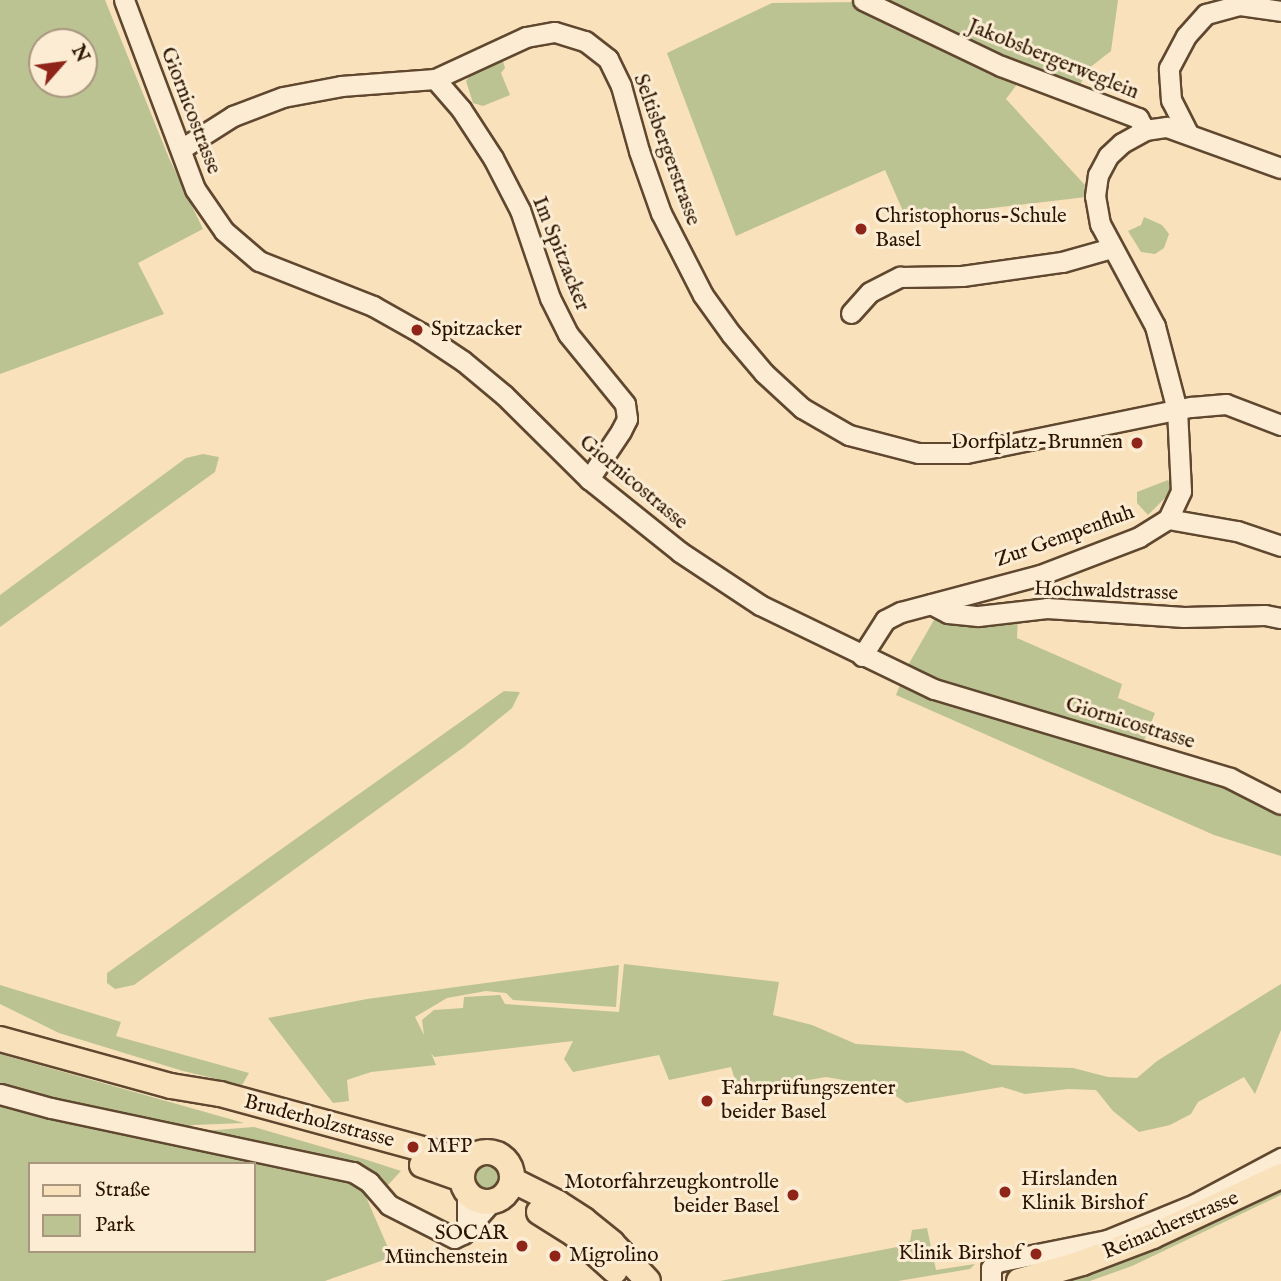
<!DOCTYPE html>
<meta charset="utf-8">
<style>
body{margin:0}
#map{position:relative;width:1281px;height:1281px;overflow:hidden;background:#f9e1bb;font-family:"IM FELL English",serif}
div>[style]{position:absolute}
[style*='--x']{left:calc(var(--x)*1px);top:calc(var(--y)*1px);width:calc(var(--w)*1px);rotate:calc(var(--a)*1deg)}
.green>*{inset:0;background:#bbc392}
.round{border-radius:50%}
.roads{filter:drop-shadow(2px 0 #60472f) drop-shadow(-2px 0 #60472f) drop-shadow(0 2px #60472f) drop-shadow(0 -2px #60472f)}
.minor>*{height:19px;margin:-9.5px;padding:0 9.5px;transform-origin:9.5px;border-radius:9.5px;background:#fbecd3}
.major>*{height:24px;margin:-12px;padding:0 12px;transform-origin:12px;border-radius:12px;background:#f9e1bb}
.major>.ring{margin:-12px;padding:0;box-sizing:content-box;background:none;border:24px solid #f9e1bb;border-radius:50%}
.dots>*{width:19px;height:19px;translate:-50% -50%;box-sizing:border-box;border:4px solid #fbecd3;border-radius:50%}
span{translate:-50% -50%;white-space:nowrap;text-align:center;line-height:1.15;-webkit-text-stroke:6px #fbecd3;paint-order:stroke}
.street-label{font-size:21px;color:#2d1400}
.poi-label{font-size:21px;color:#2d1400}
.left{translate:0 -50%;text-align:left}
.right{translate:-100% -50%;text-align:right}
.legend{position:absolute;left:28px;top:1162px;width:228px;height:91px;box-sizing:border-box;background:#fbecd3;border:2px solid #a9967f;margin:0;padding:9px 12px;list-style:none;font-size:21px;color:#2d1400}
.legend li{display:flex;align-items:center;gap:14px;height:35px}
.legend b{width:35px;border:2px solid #a9967f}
.north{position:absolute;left:28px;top:28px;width:70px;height:70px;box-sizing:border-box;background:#fbecd3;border:2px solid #a9967f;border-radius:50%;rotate:62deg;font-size:19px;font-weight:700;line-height:28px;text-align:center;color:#2d1400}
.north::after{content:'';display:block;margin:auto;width:24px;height:32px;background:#8f2418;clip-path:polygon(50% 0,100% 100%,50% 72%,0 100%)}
</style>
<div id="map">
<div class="green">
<div style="clip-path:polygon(evenodd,0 0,105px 0,169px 158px,203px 229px,138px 263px,164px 314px,0 374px,0 0,42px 42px,84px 42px,84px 84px,42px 84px,42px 42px)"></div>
<div style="clip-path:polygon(871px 0,1118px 0,1111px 51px,1088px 69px,1078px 89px)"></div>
<div style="clip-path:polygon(861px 2px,1021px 79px,1006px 99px,1095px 196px,906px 218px,885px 170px,736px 236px,667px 53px,772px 3px)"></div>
<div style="clip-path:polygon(502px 58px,505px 68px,501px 73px,510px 95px,483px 106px,473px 103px,466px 81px,472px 72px)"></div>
<div style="clip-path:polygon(1144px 217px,1162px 225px,1169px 234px,1164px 248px,1155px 254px,1141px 252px,1128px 231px,1141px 225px)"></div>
<div style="clip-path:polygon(203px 454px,219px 457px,215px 472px,0 627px,0 595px,186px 458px)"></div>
<div style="clip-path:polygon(1168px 480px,1171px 486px,1169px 494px,1148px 515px,1137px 503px,1137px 492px)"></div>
<div style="clip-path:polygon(1018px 615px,1017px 638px,1122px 684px,1118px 698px,1155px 713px,1137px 758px,1205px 778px,1281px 813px,1281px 856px,1214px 835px,896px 695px,907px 667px,934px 620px)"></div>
<div style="clip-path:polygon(504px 691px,520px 692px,512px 708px,464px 747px,134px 985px,115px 989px,107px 983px,107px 973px)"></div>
<div style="clip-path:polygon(624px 964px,779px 982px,773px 1015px,812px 1025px,856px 1044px,963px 1051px,992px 1065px,1073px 1068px,1108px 1077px,1137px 1078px,1157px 1061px,1281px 984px,1281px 1030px,1255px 1094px,1244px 1077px,1198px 1102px,1191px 1114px,1170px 1125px,1139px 1132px,1113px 1111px,1096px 1090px,1068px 1089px,1025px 1094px,1002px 1087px,906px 1103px,883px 1087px,826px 1077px,739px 1092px,731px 1067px,669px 1080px,659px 1055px,573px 1072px,564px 1059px,573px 1041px,434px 1057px,431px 1053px,436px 1065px,371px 1072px,347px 1080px,349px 1101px,333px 1103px,268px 1018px,367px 999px,619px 965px,616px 1007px,513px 1000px,506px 993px,486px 991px,447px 998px,415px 1017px,424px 1035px,422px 1020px,434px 1010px,463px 1008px,464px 997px,500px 995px,505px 1004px,619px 1012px)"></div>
<div style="clip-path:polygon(0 985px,121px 1022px,116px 1036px,249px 1073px,242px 1085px,183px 1071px,59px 1033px,0 1004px)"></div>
<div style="clip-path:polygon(0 1054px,244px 1123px,193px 1125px,180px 1129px,0 1090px)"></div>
<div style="clip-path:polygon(evenodd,0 1103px,360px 1183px,392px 1257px,325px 1281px,0 1281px,0 1103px,30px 1164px,254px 1164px,254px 1251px,30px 1251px,30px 1164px)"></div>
<div style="clip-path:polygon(254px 1127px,364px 1159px,401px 1171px,387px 1186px,191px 1132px)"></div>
<div class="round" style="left:473px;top:1163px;width:28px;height:28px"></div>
<div style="clip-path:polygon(1281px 1187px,1281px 1195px,1132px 1266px,1090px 1281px,1057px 1281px)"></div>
<div style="clip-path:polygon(927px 1228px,936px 1270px,975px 1264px,970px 1269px,898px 1281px,720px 1281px,897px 1247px,910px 1241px,912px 1230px)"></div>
</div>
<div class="roads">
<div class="minor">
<div style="--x:124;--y:0;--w:202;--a:69.4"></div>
<div style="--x:195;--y:189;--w:51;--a:55.4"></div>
<div style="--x:224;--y:231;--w:46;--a:40.6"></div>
<div style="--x:259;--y:261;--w:123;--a:21.5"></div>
<div style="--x:373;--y:306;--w:55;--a:29.4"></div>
<div style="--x:421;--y:333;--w:50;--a:33.7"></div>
<div style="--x:463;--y:361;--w:53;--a:39.7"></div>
<div style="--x:504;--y:395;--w:120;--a:44.7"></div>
<div style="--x:589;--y:479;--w:117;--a:38.7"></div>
<div style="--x:680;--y:552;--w:96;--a:33.5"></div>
<div style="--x:760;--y:605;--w:193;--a:25.8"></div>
<div style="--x:934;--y:689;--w:309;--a:16.7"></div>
<div style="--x:1230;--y:778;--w:57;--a:27"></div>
<div style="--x:863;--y:0;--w:153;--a:25.6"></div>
<div style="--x:1001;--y:66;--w:147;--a:20.8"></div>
<div style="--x:1138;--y:118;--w:14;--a:60"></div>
<div style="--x:435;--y:79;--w:40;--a:49"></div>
<div style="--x:461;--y:109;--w:59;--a:56.9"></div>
<div style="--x:493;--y:158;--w:59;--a:62.6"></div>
<div style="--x:520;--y:210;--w:93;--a:71.2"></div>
<div style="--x:550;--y:298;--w:40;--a:63.4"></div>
<div style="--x:568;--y:334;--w:90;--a:50.8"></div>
<div style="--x:625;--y:404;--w:15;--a:82"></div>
<div style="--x:627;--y:419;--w:13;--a:117"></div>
<div style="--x:621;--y:431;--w:58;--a:123.7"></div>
<div style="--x:1187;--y:131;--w:35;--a:-117"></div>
<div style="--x:1171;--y:100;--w:32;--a:-94"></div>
<div style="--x:1169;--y:68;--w:36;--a:-62"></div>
<div style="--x:1186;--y:36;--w:30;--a:-48"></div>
<div style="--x:1206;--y:14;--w:35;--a:-15"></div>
<div style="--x:1240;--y:5;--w:41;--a:8.3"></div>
<div style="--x:181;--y:149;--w:62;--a:-32.4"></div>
<div style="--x:233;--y:116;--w:53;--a:-20.8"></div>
<div style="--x:283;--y:97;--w:59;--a:-10.7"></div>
<div style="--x:341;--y:86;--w:94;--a:-4.3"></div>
<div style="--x:435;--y:79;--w:100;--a:-24.8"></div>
<div style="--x:526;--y:37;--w:29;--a:-10"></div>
<div style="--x:555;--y:32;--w:31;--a:17"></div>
<div style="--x:585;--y:41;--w:29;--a:38"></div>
<div style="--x:608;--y:59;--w:30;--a:64"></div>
<div style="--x:621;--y:86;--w:67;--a:74.5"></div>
<div style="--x:639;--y:151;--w:66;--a:70.5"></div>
<div style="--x:661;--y:213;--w:92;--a:62.9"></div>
<div style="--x:703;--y:295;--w:48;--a:54.3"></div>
<div style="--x:731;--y:334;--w:51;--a:49.8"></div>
<div style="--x:764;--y:373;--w:52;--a:42.6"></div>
<div style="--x:802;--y:408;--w:54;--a:29.9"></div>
<div style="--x:849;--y:435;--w:71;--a:14.6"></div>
<div style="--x:918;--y:453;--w:48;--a:0"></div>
<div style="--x:966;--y:453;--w:230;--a:-11.6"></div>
<div style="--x:1191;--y:407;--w:35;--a:-5"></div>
<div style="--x:1226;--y:404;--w:59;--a:20.9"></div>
<div style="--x:851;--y:313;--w:28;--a:-48"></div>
<div style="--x:870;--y:292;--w:34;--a:-27"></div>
<div style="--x:900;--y:277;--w:62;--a:-0.9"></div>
<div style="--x:962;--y:276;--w:101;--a:-8"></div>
<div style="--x:1062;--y:262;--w:51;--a:-15.9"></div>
<div style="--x:1168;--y:519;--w:70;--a:9.9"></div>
<div style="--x:1237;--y:531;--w:46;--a:18.8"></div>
<div style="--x:931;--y:604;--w:19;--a:28"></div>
<div style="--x:948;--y:613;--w:30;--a:6"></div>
<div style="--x:978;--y:616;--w:69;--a:-6.6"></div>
<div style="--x:1047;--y:608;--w:137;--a:3.8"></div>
<div style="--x:1184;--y:617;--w:81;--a:-1.4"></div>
<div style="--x:1265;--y:615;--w:16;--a:11"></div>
<div style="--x:862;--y:656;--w:43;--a:-57.4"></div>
<div style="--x:885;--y:620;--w:18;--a:-27"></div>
<div style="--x:901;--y:612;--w:144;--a:-14.9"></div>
<div style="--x:1040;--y:575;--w:106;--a:-21"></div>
<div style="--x:1139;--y:537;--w:34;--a:-32"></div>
<div style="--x:1168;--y:519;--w:31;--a:-65"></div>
<div style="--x:1181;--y:491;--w:81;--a:-92.8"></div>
<div style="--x:1177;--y:410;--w:87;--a:-104.7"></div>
<div style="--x:1155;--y:326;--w:116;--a:-118.3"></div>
<div style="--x:1100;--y:224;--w:28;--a:-100"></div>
<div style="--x:1095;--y:196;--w:21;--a:-82"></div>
<div style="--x:1098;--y:175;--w:21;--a:-62"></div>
<div style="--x:1108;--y:156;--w:19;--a:-43"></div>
<div style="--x:1122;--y:143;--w:26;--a:-29"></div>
<div style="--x:1145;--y:130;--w:22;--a:-8"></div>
<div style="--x:1167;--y:127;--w:121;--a:19.8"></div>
<div style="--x:0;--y:1094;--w:53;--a:15.4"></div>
<div style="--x:51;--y:1108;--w:309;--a:12"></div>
<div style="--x:353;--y:1172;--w:19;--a:32"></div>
<div style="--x:369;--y:1182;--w:30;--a:49"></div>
<div style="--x:389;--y:1205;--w:73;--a:26.9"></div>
<div style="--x:454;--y:1238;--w:10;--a:-24"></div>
<div style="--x:463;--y:1234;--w:43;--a:-48.8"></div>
<div style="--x:467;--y:1226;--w:33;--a:-90"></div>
<div style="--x:991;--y:1281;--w:13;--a:-90"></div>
<div style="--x:991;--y:1268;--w:8;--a:-45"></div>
<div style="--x:997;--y:1262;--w:112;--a:-11.3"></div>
<div style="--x:1107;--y:1240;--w:95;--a:-22.2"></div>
<div style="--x:1195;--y:1204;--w:98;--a:-28.1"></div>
</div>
<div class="major">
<div style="--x:0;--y:1039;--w:177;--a:15.4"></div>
<div style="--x:171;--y:1086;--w:50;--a:9.3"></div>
<div style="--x:220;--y:1094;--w:256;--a:15.2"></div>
<div class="ring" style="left:462px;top:1152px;width:26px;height:26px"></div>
<div style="--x:422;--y:1165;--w:42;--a:19.3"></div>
<div style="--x:512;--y:1180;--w:51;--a:26.6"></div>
<div style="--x:558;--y:1203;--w:31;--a:33"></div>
<div style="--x:584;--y:1220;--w:36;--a:39"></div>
<div style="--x:612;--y:1243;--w:52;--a:46.5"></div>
<div style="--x:539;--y:1212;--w:41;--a:32.2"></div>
<div style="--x:574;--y:1234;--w:55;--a:42.1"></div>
<div style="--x:1019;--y:1281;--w:66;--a:-15.9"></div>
<div style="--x:1082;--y:1263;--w:76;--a:-20.8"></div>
<div style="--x:1153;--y:1236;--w:141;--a:-25.1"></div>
</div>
</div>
<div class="dots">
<div style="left:861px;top:229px;background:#8f2418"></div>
<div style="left:417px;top:330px;background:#8f2418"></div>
<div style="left:1137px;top:443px;background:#8f2418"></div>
<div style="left:707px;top:1101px;background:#8f2418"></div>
<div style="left:413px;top:1147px;background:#8f2418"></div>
<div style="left:1005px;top:1192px;background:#8f2418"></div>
<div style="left:793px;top:1195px;background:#8f2418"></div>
<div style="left:522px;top:1246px;background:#8f2418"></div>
<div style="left:1036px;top:1254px;background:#8f2418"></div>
<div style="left:555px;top:1256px;background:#8f2418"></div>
</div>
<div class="street-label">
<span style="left:1053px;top:60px;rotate:22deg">Jakobsbergerweglein</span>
<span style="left:190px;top:111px;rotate:69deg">Giornicostrasse</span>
<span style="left:666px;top:150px;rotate:70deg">Seltisbergerstrasse</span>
<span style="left:560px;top:254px;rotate:68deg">Im Spitzacker</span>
<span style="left:633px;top:483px;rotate:40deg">Giornicostrasse</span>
<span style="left:1065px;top:537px;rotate:-20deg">Zur Gempenfluh</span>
<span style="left:1106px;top:592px;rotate:2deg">Hochwaldstrasse</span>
<span style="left:1130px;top:724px;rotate:17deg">Giornicostrasse</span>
<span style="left:319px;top:1122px;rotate:15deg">Bruderholzstrasse</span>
<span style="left:1171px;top:1226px;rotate:-23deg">Reinacherstrasse</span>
</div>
<div class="poi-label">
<span class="left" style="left:875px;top:229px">Christophorus-Schule<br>Basel</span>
<span class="left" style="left:431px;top:330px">Spitzacker</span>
<span class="right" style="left:1123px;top:443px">Dorfplatz-Brunnen</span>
<span class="left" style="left:721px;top:1101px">Fahrprüfungszenter<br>beider Basel</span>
<span class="left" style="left:427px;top:1147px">MFP</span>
<span class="left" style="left:1021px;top:1192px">Hirslanden<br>Klinik Birshof</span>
<span class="right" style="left:779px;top:1195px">Motorfahrzeugkontrolle<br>beider Basel</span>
<span class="right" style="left:508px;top:1246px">SOCAR<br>Münchenstein</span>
<span class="right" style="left:1022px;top:1254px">Klinik Birshof</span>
<span class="left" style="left:569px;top:1256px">Migrolino</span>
</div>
<ul class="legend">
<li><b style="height:9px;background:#f9e1bb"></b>Straße</li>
<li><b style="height:19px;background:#bbc392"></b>Park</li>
</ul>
<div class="north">N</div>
</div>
